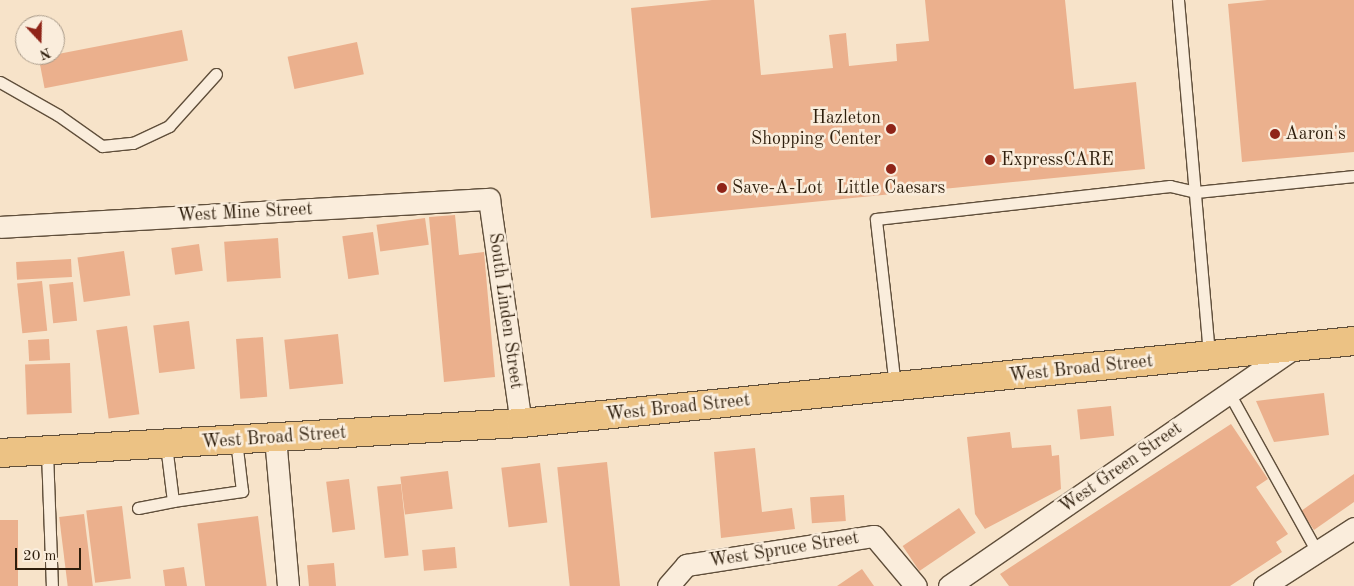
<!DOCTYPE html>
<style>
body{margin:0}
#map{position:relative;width:1354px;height:586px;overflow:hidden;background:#f7e3c9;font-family:"Old Standard TT",serif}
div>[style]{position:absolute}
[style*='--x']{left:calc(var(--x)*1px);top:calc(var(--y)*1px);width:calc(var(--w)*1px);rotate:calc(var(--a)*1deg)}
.building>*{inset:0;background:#ebb08d;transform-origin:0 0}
.roads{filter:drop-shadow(1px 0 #604f3b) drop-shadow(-1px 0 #604f3b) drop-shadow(0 1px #604f3b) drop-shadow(0 -1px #604f3b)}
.lane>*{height:11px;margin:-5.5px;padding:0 5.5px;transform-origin:5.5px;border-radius:5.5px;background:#faeddc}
.street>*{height:21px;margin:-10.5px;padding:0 10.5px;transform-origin:10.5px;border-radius:10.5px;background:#faeddc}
.highway>*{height:28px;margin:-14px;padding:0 14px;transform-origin:14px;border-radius:14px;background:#ecc284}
.dots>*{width:14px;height:14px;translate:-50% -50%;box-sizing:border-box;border:2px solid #faeddc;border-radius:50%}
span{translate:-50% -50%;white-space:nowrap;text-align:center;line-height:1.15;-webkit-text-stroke:5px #faeddc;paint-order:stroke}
.poi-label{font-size:18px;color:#2e1e0c}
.right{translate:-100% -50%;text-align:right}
.left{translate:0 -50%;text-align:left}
.street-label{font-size:18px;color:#2e1e0c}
.north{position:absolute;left:15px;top:15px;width:50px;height:50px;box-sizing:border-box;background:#faeddc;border:1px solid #a89a89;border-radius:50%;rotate:159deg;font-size:14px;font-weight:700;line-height:20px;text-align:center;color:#2e1e0c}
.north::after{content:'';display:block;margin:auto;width:18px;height:22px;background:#8f2418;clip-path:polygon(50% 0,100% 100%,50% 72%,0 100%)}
.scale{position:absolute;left:15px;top:548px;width:66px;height:22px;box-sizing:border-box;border:2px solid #2e1e0c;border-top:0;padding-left:6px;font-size:15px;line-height:18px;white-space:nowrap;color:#2e1e0c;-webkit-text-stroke:4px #faeddc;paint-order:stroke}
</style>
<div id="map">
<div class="building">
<div style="clip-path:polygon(712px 0,754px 0,761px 75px,833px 68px,829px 35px,846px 33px,849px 66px,897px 61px,896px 44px,929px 41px,925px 0,1065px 0,1074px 89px,1136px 82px,1145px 169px,651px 218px,631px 8px)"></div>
<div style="clip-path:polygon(1267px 0,1354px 0,1354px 152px,1242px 162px,1228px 4px)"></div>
<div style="left:182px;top:30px;width:31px;height:146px;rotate:79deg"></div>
<div style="left:357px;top:42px;width:33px;height:71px;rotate:78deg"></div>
<div style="clip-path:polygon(455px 215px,459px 255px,484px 252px,495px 377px,444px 382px,429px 217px)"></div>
<div style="left:425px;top:218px;width:27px;height:49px;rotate:82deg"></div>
<div style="left:373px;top:232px;width:43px;height:31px;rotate:82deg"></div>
<div style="left:278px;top:238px;width:40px;height:54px;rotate:86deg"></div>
<div style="left:199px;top:244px;width:27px;height:28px;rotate:82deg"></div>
<div style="left:124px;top:251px;width:45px;height:47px;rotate:82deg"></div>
<div style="left:71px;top:259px;width:18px;height:55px;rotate:87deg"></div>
<div style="left:42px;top:281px;width:50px;height:25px;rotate:84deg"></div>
<div style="left:73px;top:282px;width:39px;height:24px;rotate:84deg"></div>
<div style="left:189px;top:321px;width:48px;height:36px;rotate:83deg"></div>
<div style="left:127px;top:326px;width:89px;height:31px;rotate:82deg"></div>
<div style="left:338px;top:334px;width:50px;height:54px;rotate:84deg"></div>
<div style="left:263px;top:337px;width:60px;height:27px;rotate:86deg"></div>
<div style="left:49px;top:339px;width:21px;height:21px;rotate:87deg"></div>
<div style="left:70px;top:363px;width:50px;height:45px;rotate:88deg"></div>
<div style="clip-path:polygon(1324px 393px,1329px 435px,1274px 442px,1256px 401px)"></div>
<div style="left:1111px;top:406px;width:30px;height:34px;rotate:84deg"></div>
<div style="clip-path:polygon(1231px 424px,1268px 479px,1256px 487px,1288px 534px,1276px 542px,1282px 552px,1230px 586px,1009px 586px,1000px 574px)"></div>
<div style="clip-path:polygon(1010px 432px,1012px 448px,1051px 445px,1052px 456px,1059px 455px,1061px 489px,985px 529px,975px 514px,967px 437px)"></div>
<div style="clip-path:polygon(755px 448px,762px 512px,792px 508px,795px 529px,721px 538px,714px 452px)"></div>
<div style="left:607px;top:462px;width:125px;height:50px;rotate:84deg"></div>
<div style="left:540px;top:463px;width:60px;height:39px;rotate:83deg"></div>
<div style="left:448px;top:471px;width:38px;height:48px;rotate:83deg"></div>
<div style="clip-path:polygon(1354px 474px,1354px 502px,1314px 530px,1301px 511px)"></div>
<div style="left:349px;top:479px;width:51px;height:23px;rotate:83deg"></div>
<div style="left:401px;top:484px;width:72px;height:24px;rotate:84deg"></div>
<div style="left:844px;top:495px;width:26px;height:34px;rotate:86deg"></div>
<div style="left:122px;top:506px;width:73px;height:36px;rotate:83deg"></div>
<div style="left:959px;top:508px;width:30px;height:68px;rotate:56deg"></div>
<div style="left:84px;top:514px;width:73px;height:25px;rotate:83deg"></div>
<div style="left:258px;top:516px;width:71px;height:61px;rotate:83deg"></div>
<div style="left:0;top:520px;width:18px;height:66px"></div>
<div style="left:455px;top:547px;width:21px;height:33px;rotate:85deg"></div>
<div style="left:334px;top:563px;width:23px;height:27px;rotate:85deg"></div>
<div style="clip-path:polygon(184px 567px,187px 586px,165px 586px,163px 570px)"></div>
<div style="clip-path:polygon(862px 569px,874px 586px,837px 586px)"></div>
</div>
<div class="roads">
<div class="lane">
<div style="--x:1178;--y:0;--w:357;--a:85"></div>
<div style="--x:0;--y:82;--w:67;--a:29.6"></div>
<div style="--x:58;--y:115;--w:54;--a:35.2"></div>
<div style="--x:102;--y:146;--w:31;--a:-6"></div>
<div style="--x:133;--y:143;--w:40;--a:-25"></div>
<div style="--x:169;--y:126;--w:70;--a:-47.9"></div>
<div style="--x:895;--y:387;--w:169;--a:-96.5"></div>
<div style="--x:876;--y:219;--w:296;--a:-6.4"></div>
<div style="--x:1170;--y:186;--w:27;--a:13"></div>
<div style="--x:1196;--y:192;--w:159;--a:-5.8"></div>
<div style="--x:1229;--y:393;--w:182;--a:61"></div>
<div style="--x:166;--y:445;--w:56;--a:82.9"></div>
<div style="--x:173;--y:501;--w:70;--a:-8.2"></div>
<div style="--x:242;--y:491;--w:51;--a:-96.7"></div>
<div style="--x:47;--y:452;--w:134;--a:87.9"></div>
<div style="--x:138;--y:508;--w:36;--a:-11"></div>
</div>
<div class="street">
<div style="--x:0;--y:227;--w:490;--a:-3.3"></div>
<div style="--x:489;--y:199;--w:226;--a:81.9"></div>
<div style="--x:275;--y:437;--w:150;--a:85"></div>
<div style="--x:668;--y:586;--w:28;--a:-49"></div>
<div style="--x:686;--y:565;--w:190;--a:-8.8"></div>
<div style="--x:874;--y:536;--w:65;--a:50"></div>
<div style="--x:949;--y:586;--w:418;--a:-34.6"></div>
<div style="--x:1264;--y:586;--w:107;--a:-32.8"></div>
</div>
<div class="highway">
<div style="--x:0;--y:453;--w:522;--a:-3.3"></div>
<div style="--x:521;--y:423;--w:837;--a:-5.62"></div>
</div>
</div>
<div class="dots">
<div style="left:891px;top:129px;background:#8f2418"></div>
<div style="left:1275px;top:134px;background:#8f2418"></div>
<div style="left:990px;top:160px;background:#8f2418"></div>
<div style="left:891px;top:169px;background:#8f2418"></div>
<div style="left:722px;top:188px;background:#8f2418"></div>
</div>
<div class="poi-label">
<span class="right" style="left:881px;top:129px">Hazleton<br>Shopping Center</span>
<span class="left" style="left:1285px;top:134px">Aaron's</span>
<span class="left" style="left:1001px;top:160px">ExpressCARE</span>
<span class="left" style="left:732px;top:188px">Save-A-Lot</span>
<span style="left:891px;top:188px">Little Caesars</span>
</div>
<div class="street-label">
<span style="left:245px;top:213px;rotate:-3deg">West Mine Street</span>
<span style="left:505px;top:311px;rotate:82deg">South Linden Street</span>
<span style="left:1081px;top:369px;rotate:-6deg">West Broad Street</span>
<span style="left:678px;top:408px;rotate:-6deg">West Broad Street</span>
<span style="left:274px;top:438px;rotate:-4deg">West Broad Street</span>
<span style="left:1121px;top:468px;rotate:-35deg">West Green Street</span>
<span style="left:784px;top:550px;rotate:-9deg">West Spruce Street</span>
</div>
<div class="north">N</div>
<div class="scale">20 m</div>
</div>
